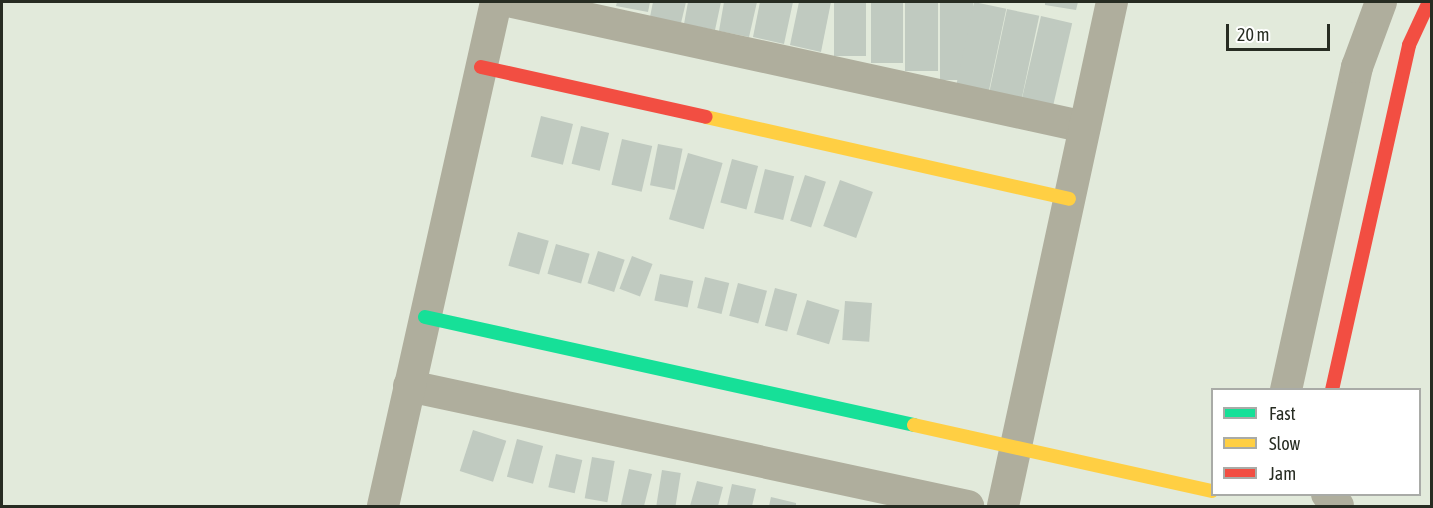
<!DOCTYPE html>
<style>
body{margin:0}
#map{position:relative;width:1433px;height:508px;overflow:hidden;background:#e2eadb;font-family:"Asap Condensed",sans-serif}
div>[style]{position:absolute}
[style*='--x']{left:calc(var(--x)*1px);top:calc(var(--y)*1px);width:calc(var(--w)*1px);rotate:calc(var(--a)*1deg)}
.building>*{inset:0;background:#c0cac0;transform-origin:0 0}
.street>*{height:32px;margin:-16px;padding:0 16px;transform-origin:16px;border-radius:16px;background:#afae9d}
.fast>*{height:14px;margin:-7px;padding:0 7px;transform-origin:7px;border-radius:7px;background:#16e098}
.slow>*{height:14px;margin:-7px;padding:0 7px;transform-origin:7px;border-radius:7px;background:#ffcf43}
.jam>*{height:14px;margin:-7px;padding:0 7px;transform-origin:7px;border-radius:7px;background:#f24e42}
span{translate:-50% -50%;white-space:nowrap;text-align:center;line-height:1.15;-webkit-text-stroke:4.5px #fff;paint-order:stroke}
.frame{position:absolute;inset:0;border:3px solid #272c22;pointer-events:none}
.legend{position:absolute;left:1211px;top:388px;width:210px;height:108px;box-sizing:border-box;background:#fff;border:2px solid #a9aba7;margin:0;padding:8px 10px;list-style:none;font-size:18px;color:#272c22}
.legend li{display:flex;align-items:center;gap:12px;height:30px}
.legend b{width:30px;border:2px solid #a9aba7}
.scale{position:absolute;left:1226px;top:24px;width:104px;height:27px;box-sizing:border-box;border:3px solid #272c22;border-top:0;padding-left:8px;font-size:18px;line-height:21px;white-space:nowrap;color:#272c22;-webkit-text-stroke:4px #fff;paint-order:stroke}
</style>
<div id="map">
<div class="building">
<div style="clip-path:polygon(617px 2px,650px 2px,648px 12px,616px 6px)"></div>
<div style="clip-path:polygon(653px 2px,686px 2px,681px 23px,650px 17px)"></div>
<div style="clip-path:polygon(688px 2px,721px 2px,715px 30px,684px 24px)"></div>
<div style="clip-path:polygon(724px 2px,757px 2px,749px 37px,719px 31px)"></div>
<div style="clip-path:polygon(760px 2px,793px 2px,784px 44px,753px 37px)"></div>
<div style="clip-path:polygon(799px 2px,831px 2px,821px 52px,790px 45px)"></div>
<div style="left:834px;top:2px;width:32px;height:54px"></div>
<div style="left:871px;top:2px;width:32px;height:61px"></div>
<div style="left:905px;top:2px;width:33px;height:69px"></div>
<div style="left:940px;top:2px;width:33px;height:78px"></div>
<div style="left:974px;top:2px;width:33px;height:87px;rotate:12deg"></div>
<div style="clip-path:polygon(1045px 2px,1078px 2px,1076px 10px,1045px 5px)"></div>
<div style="left:1007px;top:9px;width:33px;height:86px;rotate:12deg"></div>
<div style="left:1041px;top:16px;width:32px;height:86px;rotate:13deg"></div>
<div style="left:541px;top:116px;width:33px;height:42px;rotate:14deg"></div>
<div style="left:581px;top:126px;width:29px;height:39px;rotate:14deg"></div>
<div style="left:622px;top:139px;width:31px;height:47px;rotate:13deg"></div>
<div style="left:658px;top:144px;width:25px;height:42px;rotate:11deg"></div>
<div style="left:688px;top:153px;width:36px;height:69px;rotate:16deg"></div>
<div style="left:732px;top:159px;width:27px;height:45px;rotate:15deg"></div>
<div style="left:765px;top:169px;width:30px;height:45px;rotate:14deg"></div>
<div style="left:805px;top:175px;width:22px;height:48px;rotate:18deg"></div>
<div style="left:840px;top:180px;width:35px;height:49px;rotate:20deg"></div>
<div style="left:518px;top:232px;width:32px;height:35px;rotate:16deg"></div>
<div style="left:556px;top:244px;width:35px;height:31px;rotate:16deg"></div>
<div style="left:598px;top:251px;width:28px;height:34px;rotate:18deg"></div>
<div style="left:632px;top:256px;width:22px;height:35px;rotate:21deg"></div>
<div style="left:660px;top:274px;width:34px;height:27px;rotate:12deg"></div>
<div style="left:705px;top:277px;width:25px;height:32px;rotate:14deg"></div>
<div style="left:738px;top:283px;width:30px;height:34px;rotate:15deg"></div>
<div style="left:775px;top:288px;width:23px;height:39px;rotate:15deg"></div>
<div style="left:807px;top:300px;width:34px;height:36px;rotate:17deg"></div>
<div style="left:845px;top:301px;width:27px;height:39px;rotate:4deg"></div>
<div style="left:473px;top:430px;width:35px;height:43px;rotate:18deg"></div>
<div style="left:517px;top:439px;width:27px;height:39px;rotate:15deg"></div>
<div style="left:556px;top:454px;width:27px;height:34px;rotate:13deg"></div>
<div style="left:592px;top:457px;width:23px;height:42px;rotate:10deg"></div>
<div style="clip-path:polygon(629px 469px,652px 474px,644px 506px,621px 505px)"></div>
<div style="left:662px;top:470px;width:19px;height:36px;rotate:9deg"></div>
<div style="clip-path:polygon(697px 481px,723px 487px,718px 506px,690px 506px)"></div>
<div style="clip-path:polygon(732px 484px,756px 489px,752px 506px,727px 506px)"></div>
<div style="clip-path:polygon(771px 497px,796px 503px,796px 506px,769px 506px)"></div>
</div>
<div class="street">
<div style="--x:513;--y:2;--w:585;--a:12.33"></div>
<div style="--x:409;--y:386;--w:572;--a:12.12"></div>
<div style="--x:1286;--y:390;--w:331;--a:-77.6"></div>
<div style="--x:1357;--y:67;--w:69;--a:-69.7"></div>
<div style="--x:1327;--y:494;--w:16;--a:47"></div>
<div style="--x:383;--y:506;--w:517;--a:-77.36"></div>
<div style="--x:1003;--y:506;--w:516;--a:-77.8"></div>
</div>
<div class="fast">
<div style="--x:425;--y:317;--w:501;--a:12.45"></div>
</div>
<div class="slow">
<div style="--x:706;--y:117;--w:372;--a:12.7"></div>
<div style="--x:914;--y:425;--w:305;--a:12.5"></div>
</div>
<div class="jam">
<div style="--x:481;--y:67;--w:230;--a:12.5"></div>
<div style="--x:1332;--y:390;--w:353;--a:-77.4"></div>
<div style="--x:1409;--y:45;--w:47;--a:-65.1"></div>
</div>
<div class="frame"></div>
<ul class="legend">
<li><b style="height:8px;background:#16e098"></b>Fast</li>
<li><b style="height:8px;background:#ffcf43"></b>Slow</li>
<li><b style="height:8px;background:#f24e42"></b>Jam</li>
</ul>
<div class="scale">20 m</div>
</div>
